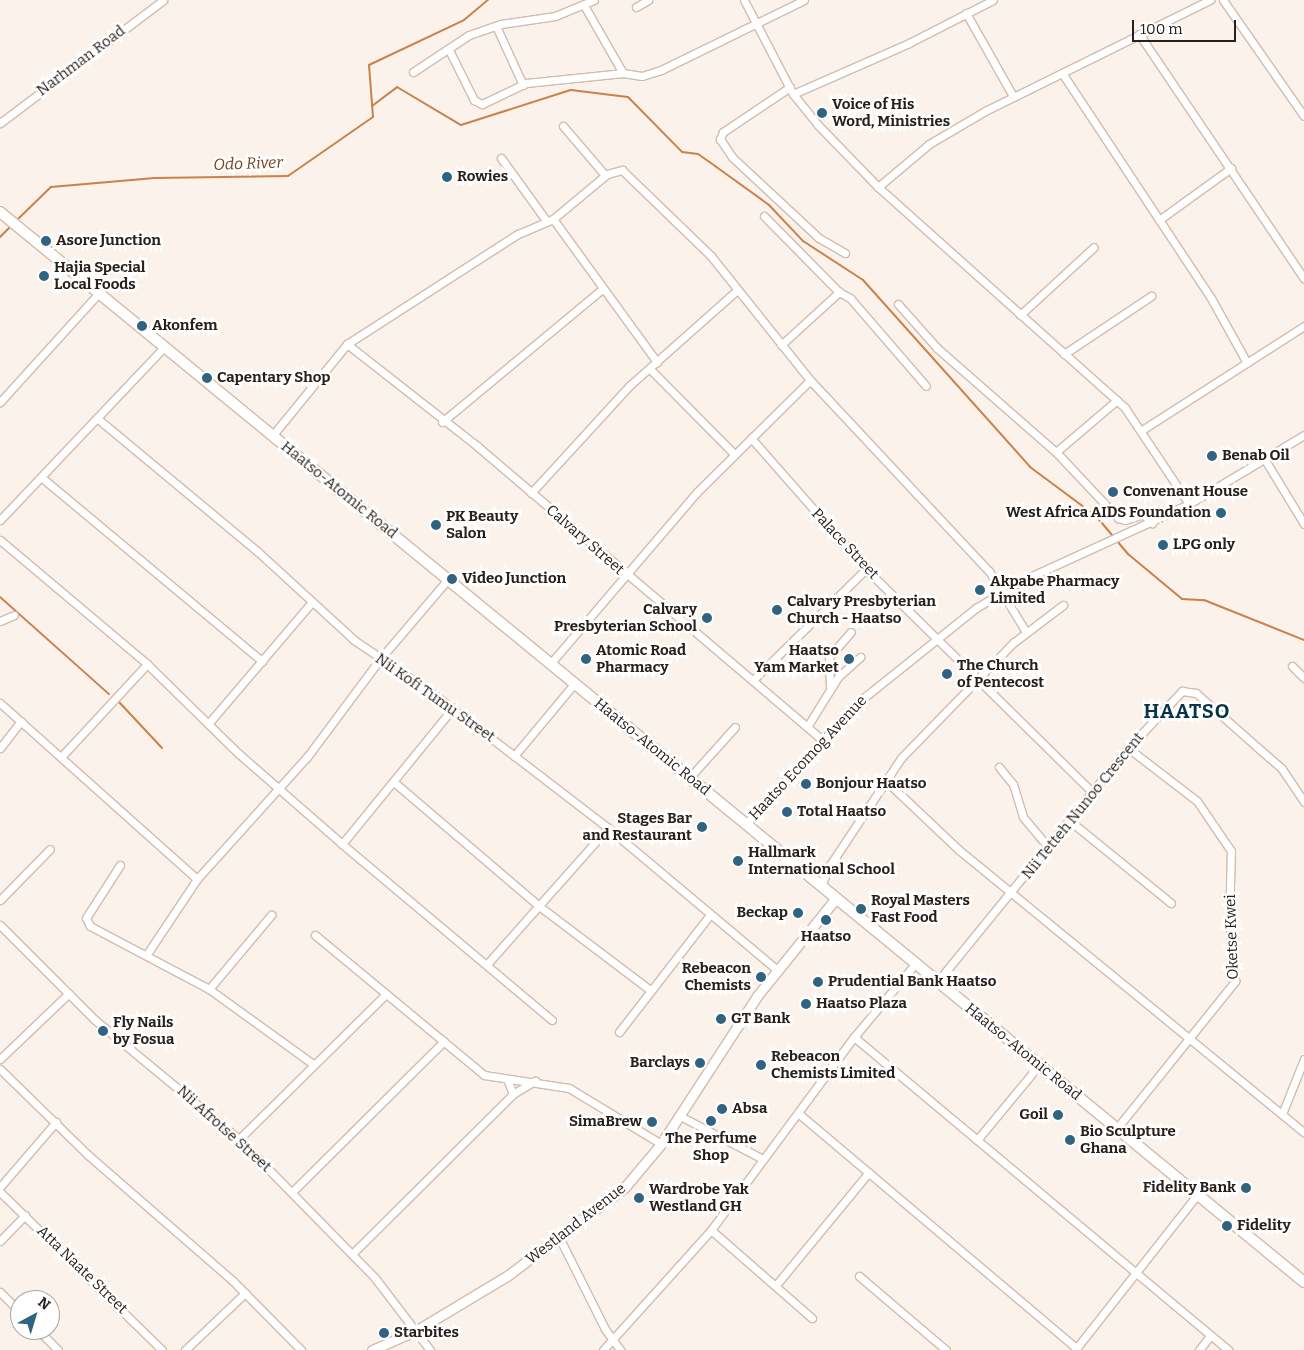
<!DOCTYPE html>
<style>
body{margin:0}
#map{position:relative;width:1304px;height:1350px;overflow:hidden;background:#fbf2eb;font-family:Bitter,serif}
div>[style]{position:absolute}
[style*='--x']{left:calc(var(--x)*1px);top:calc(var(--y)*1px);width:calc(var(--w)*1px);rotate:calc(var(--a)*1deg)}
.stream>*{height:2px;margin:-1px;padding:0 1px;transform-origin:1px;border-radius:1px;background:#cb8149}
.roads{filter:drop-shadow(1px 0 #d3bcad) drop-shadow(-1px 0 #d3bcad) drop-shadow(0 1px #d3bcad) drop-shadow(0 -1px #d3bcad)}
.minor>*{height:7px;margin:-3.5px;padding:0 3.5px;transform-origin:3.5px;border-radius:3.5px;background:#fff}
.tertiary>*{height:9px;margin:-4.5px;padding:0 4.5px;transform-origin:4.5px;border-radius:4.5px;background:#fff}
.secondary>*{height:10px;margin:-5px;padding:0 5px;transform-origin:5px;border-radius:5px;background:#fff}
.dots>*{width:14px;height:14px;translate:-50% -50%;box-sizing:border-box;border:2px solid #fff;border-radius:50%}
span{translate:-50% -50%;white-space:nowrap;text-align:center;line-height:1.15;-webkit-text-stroke:5px #fff;paint-order:stroke}
.street-label{font-size:15px;color:#29201b}
.poi-label{font-size:15px;color:#29201b;font-weight:700}
.left{translate:0 -50%;text-align:left}
.right{translate:-100% -50%;text-align:right}
.water-label{font-size:16px;color:#76431c;font-style:italic}
.district-label{font-size:20px;color:#073449;font-weight:700;letter-spacing:1px}
.north{position:absolute;left:10px;top:1290px;width:50px;height:50px;box-sizing:border-box;background:#fff;border:1px solid #a9a6a4;border-radius:50%;rotate:39deg;font-size:14px;font-weight:700;line-height:20px;text-align:center;color:#29201b}
.north::after{content:'';display:block;margin:auto;width:18px;height:22px;background:#2f637f;clip-path:polygon(50% 0,100% 100%,50% 72%,0 100%)}
.scale{position:absolute;left:1132px;top:20px;width:104px;height:22px;box-sizing:border-box;border:2px solid #29201b;border-top:0;padding-left:6px;font-size:15px;line-height:18px;white-space:nowrap;color:#29201b;-webkit-text-stroke:4px #fff;paint-order:stroke}
</style>
<div id="map">
<div class="stream">
<div style="--x:372;--y:106;--w:31;--a:-37"></div>
<div style="--x:397;--y:87;--w:74;--a:30.7"></div>
<div style="--x:461;--y:125;--w:115;--a:-17.7"></div>
<div style="--x:571;--y:90;--w:57;--a:7"></div>
<div style="--x:628;--y:97;--w:77;--a:45.5"></div>
<div style="--x:682;--y:152;--w:16;--a:7"></div>
<div style="--x:698;--y:154;--w:21;--a:35"></div>
<div style="--x:715;--y:166;--w:67;--a:35.8"></div>
<div style="--x:769;--y:205;--w:50;--a:46.6"></div>
<div style="--x:803;--y:241;--w:72;--a:33"></div>
<div style="--x:863;--y:280;--w:251;--a:48.2"></div>
<div style="--x:1030;--y:467;--w:82;--a:36.6"></div>
<div style="--x:1096;--y:516;--w:50;--a:49.9"></div>
<div style="--x:1128;--y:554;--w:70;--a:39.8"></div>
<div style="--x:1182;--y:599;--w:22;--a:3"></div>
<div style="--x:1204;--y:600;--w:108;--a:21.8"></div>
<div style="--x:16;--y:221;--w:49;--a:-44.2"></div>
<div style="--x:51;--y:187;--w:104;--a:-4.9"></div>
<div style="--x:155;--y:178;--w:133;--a:-0.9"></div>
<div style="--x:288;--y:176;--w:103;--a:-34.8"></div>
<div style="--x:373;--y:117;--w:52;--a:-94.4"></div>
<div style="--x:369;--y:65;--w:105;--a:-25.3"></div>
<div style="--x:464;--y:20;--w:31;--a:-40"></div>
<div style="--x:0;--y:237;--w:16;--a:-45"></div>
<div style="--x:0;--y:597;--w:146;--a:41.7"></div>
<div style="--x:119;--y:702;--w:63;--a:46.9"></div>
</div>
<div class="roads">
<div class="minor">
<div style="--x:744;--y:0;--w:106;--a:62.5"></div>
<div style="--x:793;--y:94;--w:40;--a:51"></div>
<div style="--x:818;--y:125;--w:86;--a:45.9"></div>
<div style="--x:878;--y:187;--w:331;--a:41.8"></div>
<div style="--x:1125;--y:408;--w:115;--a:56.3"></div>
<div style="--x:1223;--y:0;--w:141;--a:55.1"></div>
<div style="--x:585;--y:7;--w:76;--a:60.1"></div>
<div style="--x:636;--y:7;--w:14;--a:-30"></div>
<div style="--x:966;--y:13;--w:95;--a:60.5"></div>
<div style="--x:496;--y:26;--w:65;--a:65.4"></div>
<div style="--x:1139;--y:34;--w:295;--a:56"></div>
<div style="--x:449;--y:50;--w:56;--a:63.4"></div>
<div style="--x:474;--y:100;--w:9;--a:27"></div>
<div style="--x:482;--y:104;--w:49;--a:-25.5"></div>
<div style="--x:526;--y:83;--w:98;--a:-5.9"></div>
<div style="--x:623;--y:73;--w:19;--a:9"></div>
<div style="--x:642;--y:76;--w:20;--a:-18"></div>
<div style="--x:661;--y:70;--w:159;--a:-26.1"></div>
<div style="--x:413;--y:72;--w:67;--a:-33.5"></div>
<div style="--x:469;--y:35;--w:34;--a:-19"></div>
<div style="--x:501;--y:24;--w:55;--a:-8.4"></div>
<div style="--x:555;--y:16;--w:42;--a:-22.3"></div>
<div style="--x:1062;--y:73;--w:270;--a:56.5"></div>
<div style="--x:1211;--y:298;--w:74;--a:61"></div>
<div style="--x:790;--y:87;--w:81;--a:146.1"></div>
<div style="--x:723;--y:132;--w:8;--a:113"></div>
<div style="--x:720;--y:139;--w:22;--a:56"></div>
<div style="--x:732;--y:157;--w:119;--a:43"></div>
<div style="--x:819;--y:238;--w:30;--a:30"></div>
<div style="--x:793;--y:94;--w:127;--a:-23.7"></div>
<div style="--x:909;--y:43;--w:94;--a:-27.1"></div>
<div style="--x:0;--y:123;--w:204;--a:-37"></div>
<div style="--x:563;--y:126;--w:65;--a:49.4"></div>
<div style="--x:501;--y:158;--w:75;--a:54.2"></div>
<div style="--x:878;--y:187;--w:67;--a:-40.1"></div>
<div style="--x:929;--y:144;--w:67;--a:-30.4"></div>
<div style="--x:987;--y:110;--w:249;--a:-26.3"></div>
<div style="--x:764;--y:216;--w:107;--a:45.4"></div>
<div style="--x:839;--y:292;--w:13;--a:29"></div>
<div style="--x:850;--y:298;--w:116;--a:49.2"></div>
<div style="--x:553;--y:219;--w:177;--a:54"></div>
<div style="--x:1159;--y:220;--w:89;--a:-35.8"></div>
<div style="--x:898;--y:304;--w:59;--a:48.4"></div>
<div style="--x:937;--y:348;--w:158;--a:41.2"></div>
<div style="--x:1056;--y:452;--w:80;--a:-40.4"></div>
<div style="--x:1020;--y:315;--w:100;--a:-42.6"></div>
<div style="--x:347;--y:344;--w:165;--a:38.1"></div>
<div style="--x:477;--y:446;--w:452;--a:40.4"></div>
<div style="--x:781;--y:345;--w:79;--a:-42.4"></div>
<div style="--x:1064;--y:354;--w:105;--a:-33.7"></div>
<div style="--x:650;--y:369;--w:120;--a:45.3"></div>
<div style="--x:0;--y:402;--w:147;--a:-47.8"></div>
<div style="--x:98;--y:419;--w:207;--a:39.7"></div>
<div style="--x:257;--y:551;--w:132;--a:42.5"></div>
<div style="--x:354;--y:640;--w:93;--a:34"></div>
<div style="--x:431;--y:692;--w:223;--a:37.5"></div>
<div style="--x:608;--y:828;--w:221;--a:40"></div>
<div style="--x:442;--y:422;--w:208;--a:-39.7"></div>
<div style="--x:1142;--y:430;--w:193;--a:-32.7"></div>
<div style="--x:272;--y:436;--w:119;--a:-50.8"></div>
<div style="--x:347;--y:344;--w:203;--a:-32.8"></div>
<div style="--x:518;--y:234;--w:38;--a:-23"></div>
<div style="--x:553;--y:219;--w:70;--a:-39.8"></div>
<div style="--x:607;--y:174;--w:16;--a:-15"></div>
<div style="--x:622;--y:170;--w:124;--a:44"></div>
<div style="--x:711;--y:256;--w:159;--a:51.4"></div>
<div style="--x:810;--y:380;--w:262;--a:46.9"></div>
<div style="--x:989;--y:571;--w:71;--a:58.8"></div>
<div style="--x:751;--y:438;--w:174;--a:48.7"></div>
<div style="--x:866;--y:569;--w:319;--a:44.6"></div>
<div style="--x:1056;--y:452;--w:91;--a:46.8"></div>
<div style="--x:1118;--y:518;--w:7;--a:16"></div>
<div style="--x:1125;--y:520;--w:19;--a:-18"></div>
<div style="--x:1143;--y:514;--w:13;--a:45"></div>
<div style="--x:1265;--y:460;--w:75;--a:58.6"></div>
<div style="--x:41;--y:477;--w:288;--a:39.8"></div>
<div style="--x:531;--y:493;--w:145;--a:-47.5"></div>
<div style="--x:629;--y:386;--w:143;--a:-41.6"></div>
<div style="--x:0;--y:520;--w:238;--a:-46.5"></div>
<div style="--x:0;--y:540;--w:192;--a:40.1"></div>
<div style="--x:147;--y:664;--w:129;--a:44.4"></div>
<div style="--x:239;--y:754;--w:137;--a:41.1"></div>
<div style="--x:342;--y:844;--w:274;--a:40"></div>
<div style="--x:0;--y:621;--w:15;--a:-23"></div>
<div style="--x:550;--y:664;--w:226;--a:-49.5"></div>
<div style="--x:697;--y:492;--w:159;--a:-44.7"></div>
<div style="--x:1292;--y:666;--w:17;--a:45"></div>
<div style="--x:753;--y:680;--w:158;--a:-44.5"></div>
<div style="--x:830;--y:689;--w:32;--a:-92"></div>
<div style="--x:829;--y:657;--w:33;--a:-49"></div>
<div style="--x:0;--y:703;--w:264;--a:41.8"></div>
<div style="--x:208;--y:724;--w:160;--a:-49.6"></div>
<div style="--x:807;--y:727;--w:59;--a:-58.2"></div>
<div style="--x:838;--y:677;--w:30;--a:-42"></div>
<div style="--x:0;--y:748;--w:34;--a:-52"></div>
<div style="--x:514;--y:756;--w:94;--a:-50.2"></div>
<div style="--x:61;--y:757;--w:127;--a:-47.2"></div>
<div style="--x:999;--y:767;--w:22;--a:51"></div>
<div style="--x:1013;--y:784;--w:34;--a:73"></div>
<div style="--x:1023;--y:817;--w:39;--a:50"></div>
<div style="--x:690;--y:777;--w:67;--a:-48"></div>
<div style="--x:885;--y:780;--w:102;--a:43.4"></div>
<div style="--x:959;--y:850;--w:446;--a:39.3"></div>
<div style="--x:395;--y:783;--w:189;--a:40.5"></div>
<div style="--x:539;--y:906;--w:139;--a:37.1"></div>
<div style="--x:1070;--y:821;--w:130;--a:39.1"></div>
<div style="--x:747;--y:823;--w:161;--a:-47.5"></div>
<div style="--x:856;--y:704;--w:154;--a:-38.7"></div>
<div style="--x:976;--y:608;--w:52;--a:-31"></div>
<div style="--x:1021;--y:581;--w:185;--a:-24.6"></div>
<div style="--x:1189;--y:504;--w:134;--a:-31"></div>
<div style="--x:342;--y:844;--w:176;--a:-50.8"></div>
<div style="--x:120;--y:865;--w:63;--a:122.7"></div>
<div style="--x:86;--y:918;--w:9;--a:63"></div>
<div style="--x:90;--y:926;--w:135;--a:27.9"></div>
<div style="--x:209;--y:989;--w:128;--a:35.8"></div>
<div style="--x:821;--y:886;--w:23;--a:-67"></div>
<div style="--x:830;--y:865;--w:128;--a:-56.4"></div>
<div style="--x:901;--y:758;--w:161;--a:-45.8"></div>
<div style="--x:1013;--y:643;--w:63;--a:-37.2"></div>
<div style="--x:0;--y:900;--w:71;--a:-45.6"></div>
<div style="--x:0;--y:925;--w:134;--a:45"></div>
<div style="--x:95;--y:1020;--w:187;--a:39.6"></div>
<div style="--x:239;--y:1139;--w:194;--a:45.6"></div>
<div style="--x:375;--y:1278;--w:91;--a:52.6"></div>
<div style="--x:315;--y:935;--w:219;--a:39.6"></div>
<div style="--x:484;--y:1075;--w:86;--a:8.7"></div>
<div style="--x:569;--y:1088;--w:108;--a:31.3"></div>
<div style="--x:147;--y:954;--w:90;--a:-56.3"></div>
<div style="--x:197;--y:879;--w:164;--a:-48"></div>
<div style="--x:307;--y:757;--w:122;--a:-53.3"></div>
<div style="--x:380;--y:659;--w:105;--a:-49.6"></div>
<div style="--x:488;--y:963;--w:181;--a:-48.4"></div>
<div style="--x:937;--y:982;--w:302;--a:-50.8"></div>
<div style="--x:1128;--y:748;--w:79;--a:-46.5"></div>
<div style="--x:1182;--y:691;--w:14;--a:8"></div>
<div style="--x:1196;--y:693;--w:81;--a:41.5"></div>
<div style="--x:1257;--y:747;--w:33;--a:41"></div>
<div style="--x:1282;--y:769;--w:40;--a:56"></div>
<div style="--x:209;--y:989;--w:97;--a:-50"></div>
<div style="--x:619;--y:1032;--w:147;--a:-52.2"></div>
<div style="--x:854;--y:1037;--w:488;--a:39.9"></div>
<div style="--x:0;--y:1059;--w:95;--a:-43.7"></div>
<div style="--x:0;--y:1069;--w:123;--a:44.3"></div>
<div style="--x:88;--y:1155;--w:192;--a:41"></div>
<div style="--x:233;--y:1281;--w:97;--a:45.4"></div>
<div style="--x:507;--y:1079;--w:16;--a:68"></div>
<div style="--x:798;--y:1113;--w:364;--a:40.2"></div>
<div style="--x:1282;--y:1114;--w:59;--a:-68.2"></div>
<div style="--x:680;--y:1116;--w:93;--a:27.4"></div>
<div style="--x:1117;--y:1128;--w:189;--a:-51.2"></div>
<div style="--x:1235;--y:981;--w:60;--a:-95.7"></div>
<div style="--x:1229;--y:921;--w:70;--a:-88.4"></div>
<div style="--x:1231;--y:851;--w:60;--a:-124.2"></div>
<div style="--x:1197;--y:801;--w:87;--a:-142.5"></div>
<div style="--x:239;--y:1139;--w:205;--a:-44.6"></div>
<div style="--x:977;--y:1140;--w:97;--a:-50.4"></div>
<div style="--x:0;--y:1187;--w:86;--a:-49.3"></div>
<div style="--x:0;--y:1192;--w:226;--a:44.3"></div>
<div style="--x:292;--y:1192;--w:214;--a:-44.8"></div>
<div style="--x:711;--y:1230;--w:134;--a:41.1"></div>
<div style="--x:560;--y:1239;--w:101;--a:63.4"></div>
<div style="--x:605;--y:1329;--w:26;--a:54"></div>
<div style="--x:0;--y:1241;--w:36;--a:-46"></div>
<div style="--x:352;--y:1254;--w:227;--a:-44.8"></div>
<div style="--x:513;--y:1094;--w:26;--a:-31"></div>
<div style="--x:859;--y:1276;--w:114;--a:40.4"></div>
<div style="--x:776;--y:1285;--w:146;--a:-50.5"></div>
<div style="--x:0;--y:1292;--w:28;--a:45"></div>
<div style="--x:38;--y:1330;--w:28;--a:45"></div>
<div style="--x:185;--y:1350;--w:83;--a:-43.5"></div>
<div style="--x:603;--y:1350;--w:161;--a:-48"></div>
<div style="--x:711;--y:1230;--w:240;--a:-53.5"></div>
<div style="--x:854;--y:1037;--w:95;--a:-50.1"></div>
<div style="--x:1075;--y:1350;--w:197;--a:-51.8"></div>
<div style="--x:1199;--y:1350;--w:18;--a:-52"></div>
</div>
<div class="tertiary">
<div style="--x:372;--y:1350;--w:49;--a:-24"></div>
<div style="--x:417;--y:1330;--w:105;--a:-31"></div>
<div style="--x:507;--y:1276;--w:148;--a:-37"></div>
<div style="--x:625;--y:1187;--w:56;--a:-50.1"></div>
<div style="--x:661;--y:1144;--w:176;--a:-57"></div>
<div style="--x:757;--y:996;--w:126;--a:-51.1"></div>
</div>
<div class="secondary">
<div style="--x:0;--y:212;--w:1687;--a:39.37"></div>
</div>
</div>
<div class="dots">
<div style="left:822px;top:113px;background:#2f637f"></div>
<div style="left:447px;top:177px;background:#2f637f"></div>
<div style="left:46px;top:241px;background:#2f637f"></div>
<div style="left:44px;top:276px;background:#2f637f"></div>
<div style="left:142px;top:326px;background:#2f637f"></div>
<div style="left:207px;top:378px;background:#2f637f"></div>
<div style="left:1212px;top:456px;background:#2f637f"></div>
<div style="left:1113px;top:492px;background:#2f637f"></div>
<div style="left:1221px;top:513px;background:#2f637f"></div>
<div style="left:436px;top:525px;background:#2f637f"></div>
<div style="left:1163px;top:545px;background:#2f637f"></div>
<div style="left:452px;top:579px;background:#2f637f"></div>
<div style="left:980px;top:590px;background:#2f637f"></div>
<div style="left:777px;top:610px;background:#2f637f"></div>
<div style="left:707px;top:618px;background:#2f637f"></div>
<div style="left:586px;top:659px;background:#2f637f"></div>
<div style="left:849px;top:659px;background:#2f637f"></div>
<div style="left:947px;top:674px;background:#2f637f"></div>
<div style="left:806px;top:784px;background:#2f637f"></div>
<div style="left:787px;top:812px;background:#2f637f"></div>
<div style="left:702px;top:827px;background:#2f637f"></div>
<div style="left:738px;top:861px;background:#2f637f"></div>
<div style="left:861px;top:909px;background:#2f637f"></div>
<div style="left:798px;top:913px;background:#2f637f"></div>
<div style="left:826px;top:920px;background:#2f637f"></div>
<div style="left:761px;top:977px;background:#2f637f"></div>
<div style="left:818px;top:982px;background:#2f637f"></div>
<div style="left:806px;top:1004px;background:#2f637f"></div>
<div style="left:721px;top:1019px;background:#2f637f"></div>
<div style="left:103px;top:1031px;background:#2f637f"></div>
<div style="left:700px;top:1063px;background:#2f637f"></div>
<div style="left:761px;top:1065px;background:#2f637f"></div>
<div style="left:722px;top:1109px;background:#2f637f"></div>
<div style="left:1058px;top:1115px;background:#2f637f"></div>
<div style="left:711px;top:1121px;background:#2f637f"></div>
<div style="left:652px;top:1122px;background:#2f637f"></div>
<div style="left:1070px;top:1140px;background:#2f637f"></div>
<div style="left:1246px;top:1188px;background:#2f637f"></div>
<div style="left:639px;top:1198px;background:#2f637f"></div>
<div style="left:1227px;top:1226px;background:#2f637f"></div>
<div style="left:384px;top:1333px;background:#2f637f"></div>
</div>
<div class="street-label">
<span style="left:81px;top:61px;rotate:-37deg">Narhman Road</span>
<span style="left:339px;top:490px;rotate:39deg">Haatso-Atomic Road</span>
<span style="left:585px;top:540px;rotate:41deg">Calvary Street</span>
<span style="left:845px;top:544px;rotate:47deg">Palace Street</span>
<span style="left:435px;top:698px;rotate:35deg">Nii Kofi Tumu Street</span>
<span style="left:652px;top:747px;rotate:39deg">Haatso-Atomic Road</span>
<span style="left:808px;top:758px;rotate:-47deg">Haatso Ecomog Avenue</span>
<span style="left:1083px;top:806px;rotate:-51deg">Nii Tetteh Nunoo Crescent</span>
<span style="left:1232px;top:937px;rotate:-92deg">Oketse Kwei</span>
<span style="left:1023px;top:1052px;rotate:39deg">Haatso-Atomic Road</span>
<span style="left:224px;top:1129px;rotate:42deg">Nii Afrotse Street</span>
<span style="left:576px;top:1224px;rotate:-38deg">Westland Avenue</span>
<span style="left:82px;top:1270px;rotate:44deg">Atta Naate Street</span>
</div>
<div class="poi-label">
<span class="left" style="left:832px;top:113px">Voice of His<br>Word, Ministries</span>
<span class="left" style="left:457px;top:177px">Rowies</span>
<span class="left" style="left:56px;top:241px">Asore Junction</span>
<span class="left" style="left:54px;top:276px">Hajia Special<br>Local Foods</span>
<span class="left" style="left:152px;top:326px">Akonfem</span>
<span class="left" style="left:217px;top:378px">Capentary Shop</span>
<span class="left" style="left:1222px;top:456px">Benab Oil</span>
<span class="left" style="left:1123px;top:492px">Convenant House</span>
<span class="right" style="left:1211px;top:513px">West Africa AIDS Foundation</span>
<span class="left" style="left:446px;top:525px">PK Beauty<br>Salon</span>
<span class="left" style="left:1173px;top:545px">LPG only</span>
<span class="left" style="left:462px;top:579px">Video Junction</span>
<span class="left" style="left:990px;top:590px">Akpabe Pharmacy<br>Limited</span>
<span class="left" style="left:787px;top:610px">Calvary Presbyterian<br>Church - Haatso</span>
<span class="right" style="left:697px;top:618px">Calvary<br>Presbyterian School</span>
<span class="left" style="left:596px;top:659px">Atomic Road<br>Pharmacy</span>
<span class="right" style="left:839px;top:659px">Haatso<br>Yam Market</span>
<span class="left" style="left:957px;top:674px">The Church<br>of Pentecost</span>
<span class="left" style="left:816px;top:784px">Bonjour Haatso</span>
<span class="left" style="left:797px;top:812px">Total Haatso</span>
<span class="right" style="left:692px;top:827px">Stages Bar<br>and Restaurant</span>
<span class="left" style="left:748px;top:861px">Hallmark<br>International School</span>
<span class="left" style="left:871px;top:909px">Royal Masters<br>Fast Food</span>
<span class="right" style="left:788px;top:913px">Beckap</span>
<span style="left:826px;top:937px">Haatso</span>
<span class="right" style="left:751px;top:977px">Rebeacon<br>Chemists</span>
<span class="left" style="left:828px;top:982px">Prudential Bank Haatso</span>
<span class="left" style="left:816px;top:1004px">Haatso Plaza</span>
<span class="left" style="left:731px;top:1019px">GT Bank</span>
<span class="left" style="left:113px;top:1031px">Fly Nails<br>by Fosua</span>
<span class="left" style="left:771px;top:1065px">Rebeacon<br>Chemists Limited</span>
<span class="right" style="left:690px;top:1063px">Barclays</span>
<span class="left" style="left:732px;top:1109px">Absa</span>
<span class="right" style="left:1048px;top:1115px">Goil</span>
<span class="right" style="left:642px;top:1122px">SimaBrew</span>
<span class="left" style="left:1080px;top:1140px">Bio Sculpture<br>Ghana</span>
<span style="left:711px;top:1147px">The Perfume<br>Shop</span>
<span class="right" style="left:1236px;top:1188px">Fidelity Bank</span>
<span class="left" style="left:649px;top:1198px">Wardrobe Yak<br>Westland GH</span>
<span class="left" style="left:1237px;top:1226px">Fidelity</span>
<span class="left" style="left:394px;top:1333px">Starbites</span>
</div>
<div class="water-label">
<span style="left:248px;top:164px;rotate:-2deg">Odo River</span>
</div>
<div class="district-label">
<span style="left:1187px;top:711px">HAATSO</span>
</div>
<div class="north">N</div>
<div class="scale">100 m</div>
</div>
